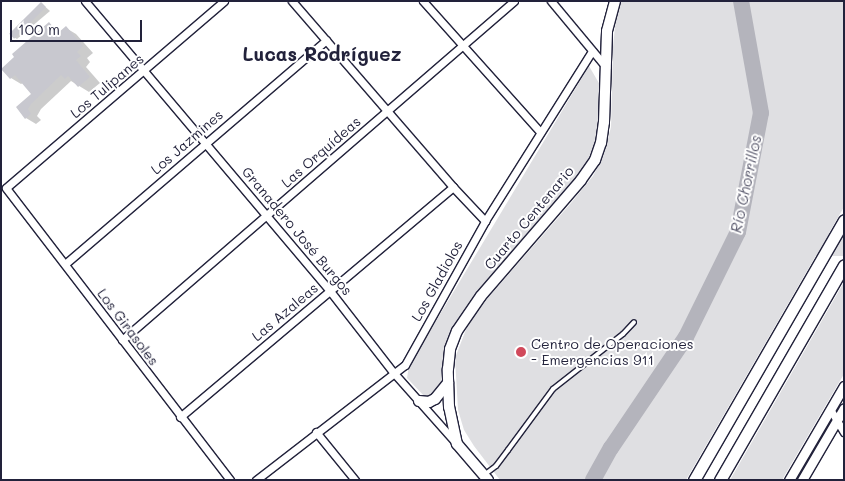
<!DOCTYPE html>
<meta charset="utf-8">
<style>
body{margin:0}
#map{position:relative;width:845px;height:481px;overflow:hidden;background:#fff;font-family:Mali,sans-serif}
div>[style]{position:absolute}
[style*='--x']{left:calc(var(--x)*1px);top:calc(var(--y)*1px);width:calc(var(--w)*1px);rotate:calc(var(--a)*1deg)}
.green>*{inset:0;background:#dfdfe2;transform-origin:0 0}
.shadow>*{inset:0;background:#0003}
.river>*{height:16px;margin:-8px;padding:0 8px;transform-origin:8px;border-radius:8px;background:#b4b4bc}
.building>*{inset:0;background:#c8c8cf;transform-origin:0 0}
.roads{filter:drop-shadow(1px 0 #22223b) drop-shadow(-1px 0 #22223b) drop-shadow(0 1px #22223b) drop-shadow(0 -1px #22223b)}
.service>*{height:4px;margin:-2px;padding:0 2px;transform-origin:2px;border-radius:2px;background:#fff}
.minor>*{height:7px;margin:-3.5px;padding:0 3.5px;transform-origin:3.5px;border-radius:3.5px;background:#fff}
.tertiary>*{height:9px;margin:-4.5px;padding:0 4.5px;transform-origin:4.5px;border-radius:4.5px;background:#fff}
.secondary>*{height:10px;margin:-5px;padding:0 5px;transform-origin:5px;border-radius:5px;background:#fff}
.trunk>*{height:11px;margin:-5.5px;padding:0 5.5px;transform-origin:5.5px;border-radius:5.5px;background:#fff}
.dots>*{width:14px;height:14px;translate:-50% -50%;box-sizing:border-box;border:2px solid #fff;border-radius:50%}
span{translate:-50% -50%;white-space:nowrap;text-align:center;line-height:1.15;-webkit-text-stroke:4px #fff;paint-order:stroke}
.street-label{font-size:14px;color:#22223b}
.poi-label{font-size:14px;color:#22223b}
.left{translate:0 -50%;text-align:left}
.water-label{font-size:15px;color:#5c5c6f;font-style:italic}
.district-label{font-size:19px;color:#22223b;font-weight:700}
.frame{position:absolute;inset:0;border:2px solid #22223b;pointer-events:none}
.scale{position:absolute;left:10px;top:20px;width:132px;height:22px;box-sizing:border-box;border:2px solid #22223b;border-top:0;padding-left:6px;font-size:15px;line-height:18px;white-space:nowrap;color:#22223b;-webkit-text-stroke:4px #fff;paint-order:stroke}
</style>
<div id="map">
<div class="green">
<div style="clip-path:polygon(621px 1px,844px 1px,844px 207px,686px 480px,500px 480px,474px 446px,464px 430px,458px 410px,455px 358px,467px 327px,481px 306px,571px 203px,593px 176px,603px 157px,611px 127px,613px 47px,616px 17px)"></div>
<div style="clip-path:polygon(589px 66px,600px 85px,600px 111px,598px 135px,587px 162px,559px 200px,514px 249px,462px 314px,447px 343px,442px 366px,442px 388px,439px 393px,426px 398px,407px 378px,409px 366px)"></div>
<div style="left:844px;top:233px;width:23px;height:285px;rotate:90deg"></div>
<div style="clip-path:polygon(844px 282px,844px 374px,837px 386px,782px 480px,730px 480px)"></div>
</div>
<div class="shadow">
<div style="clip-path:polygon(41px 3px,50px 11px,17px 39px,12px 36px)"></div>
<div style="clip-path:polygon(49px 24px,61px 32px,66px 28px,76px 34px,93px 53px,87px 58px,90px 62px,86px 67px,100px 83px,89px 92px,71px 81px,41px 109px,37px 116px,41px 120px,36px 124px,26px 118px,17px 107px,33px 94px,23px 83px,21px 84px,11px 78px,3px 69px)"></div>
</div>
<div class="river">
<div style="--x:593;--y:480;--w:37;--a:-61"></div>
<div style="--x:611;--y:448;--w:134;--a:-56"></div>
<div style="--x:686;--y:337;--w:117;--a:-63.7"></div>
<div style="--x:738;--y:232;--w:121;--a:-79.1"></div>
<div style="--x:761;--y:113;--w:114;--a:-100.1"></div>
</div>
<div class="building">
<div style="left:41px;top:2px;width:7px;height:45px;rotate:45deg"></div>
<div style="clip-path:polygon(49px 22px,58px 33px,66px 26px,83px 46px,77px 52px,81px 56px,76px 60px,90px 77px,78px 87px,68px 76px,65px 79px,61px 75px,31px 104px,28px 109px,31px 114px,25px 119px,16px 107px,31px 94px,15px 75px,10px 79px,1px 69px,14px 57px,12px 54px)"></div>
</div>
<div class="roads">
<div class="service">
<div style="--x:484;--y:475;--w:15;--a:-37"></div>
<div style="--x:496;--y:466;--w:20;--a:-53"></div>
<div style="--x:508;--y:450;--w:76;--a:-53.6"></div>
<div style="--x:553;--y:389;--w:89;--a:-38.2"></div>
<div style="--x:623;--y:334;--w:16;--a:-47"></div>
</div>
<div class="minor">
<div style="--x:85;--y:1;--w:380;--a:49.8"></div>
<div style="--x:330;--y:291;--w:103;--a:52.1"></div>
<div style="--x:393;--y:372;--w:95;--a:48.4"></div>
<div style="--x:224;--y:1;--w:287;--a:139.4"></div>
<div style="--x:6;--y:188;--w:368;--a:52.5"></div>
<div style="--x:292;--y:1;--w:246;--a:49.1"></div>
<div style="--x:453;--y:187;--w:47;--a:46.7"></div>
<div style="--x:423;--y:1;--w:176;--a:48.2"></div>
<div style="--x:551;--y:1;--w:86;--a:50.2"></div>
<div style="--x:65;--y:264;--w:344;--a:-40.6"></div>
<div style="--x:122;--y:340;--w:518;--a:-40.85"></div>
<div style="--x:830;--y:409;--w:27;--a:59"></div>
<div style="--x:180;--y:417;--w:357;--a:-40.1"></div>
<div style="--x:316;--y:432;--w:62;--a:50.9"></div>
<div style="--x:256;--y:480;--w:188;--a:-37.7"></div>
<div style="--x:405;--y:365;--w:165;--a:-60.9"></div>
<div style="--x:485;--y:221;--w:201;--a:-57.8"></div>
</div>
<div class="tertiary">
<div style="--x:789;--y:480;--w:109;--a:-59.7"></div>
<div style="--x:802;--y:480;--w:83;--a:-59.7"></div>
</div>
<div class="secondary">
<div style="--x:419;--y:401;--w:10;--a:6"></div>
<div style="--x:429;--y:402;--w:7;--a:-27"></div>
<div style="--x:435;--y:399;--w:21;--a:-51"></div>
<div style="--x:488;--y:480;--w:48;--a:-130.7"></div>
<div style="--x:457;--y:444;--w:38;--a:-102"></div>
<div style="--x:449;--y:407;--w:38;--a:-92"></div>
<div style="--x:448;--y:369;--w:20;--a:-84"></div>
<div style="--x:450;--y:349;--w:19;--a:-69"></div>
<div style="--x:457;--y:331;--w:42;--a:-55.6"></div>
<div style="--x:481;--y:296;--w:153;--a:-49.2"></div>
<div style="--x:581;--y:180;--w:24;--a:-55"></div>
<div style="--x:595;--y:160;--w:18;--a:-71"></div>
<div style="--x:601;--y:143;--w:21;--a:-82"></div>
<div style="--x:604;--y:122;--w:91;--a:-88.1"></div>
<div style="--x:607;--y:31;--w:31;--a:-75"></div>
</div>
<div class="trunk">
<div style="--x:694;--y:480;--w:300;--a:-60"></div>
<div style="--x:720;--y:480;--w:248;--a:-60"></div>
</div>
</div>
<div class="dots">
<div style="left:521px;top:352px;background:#d1495b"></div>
</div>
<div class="street-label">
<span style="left:107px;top:86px;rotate:-40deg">Los Tulipanes</span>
<span style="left:187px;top:142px;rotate:-41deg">Los Jazmines</span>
<span style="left:321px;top:152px;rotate:-41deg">Las Orquídeas</span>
<span style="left:529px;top:218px;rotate:-50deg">Cuarto Centenario</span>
<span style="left:297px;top:231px;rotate:50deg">Granadero José Burgos</span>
<span style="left:437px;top:281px;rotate:-61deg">Los Gladiolos</span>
<span style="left:285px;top:312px;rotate:-40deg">Las Azaleas</span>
<span style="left:128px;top:327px;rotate:53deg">Los Girasoles</span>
</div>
<div class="poi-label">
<span class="left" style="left:531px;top:352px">Centro de Operaciones<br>- Emergencias 911</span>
</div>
<div class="water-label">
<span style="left:746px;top:184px;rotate:-78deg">Río Chorrillos</span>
</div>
<div class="district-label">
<span style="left:322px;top:54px">Lucas Rodríguez</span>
</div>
<div class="frame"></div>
<div class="scale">100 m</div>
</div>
